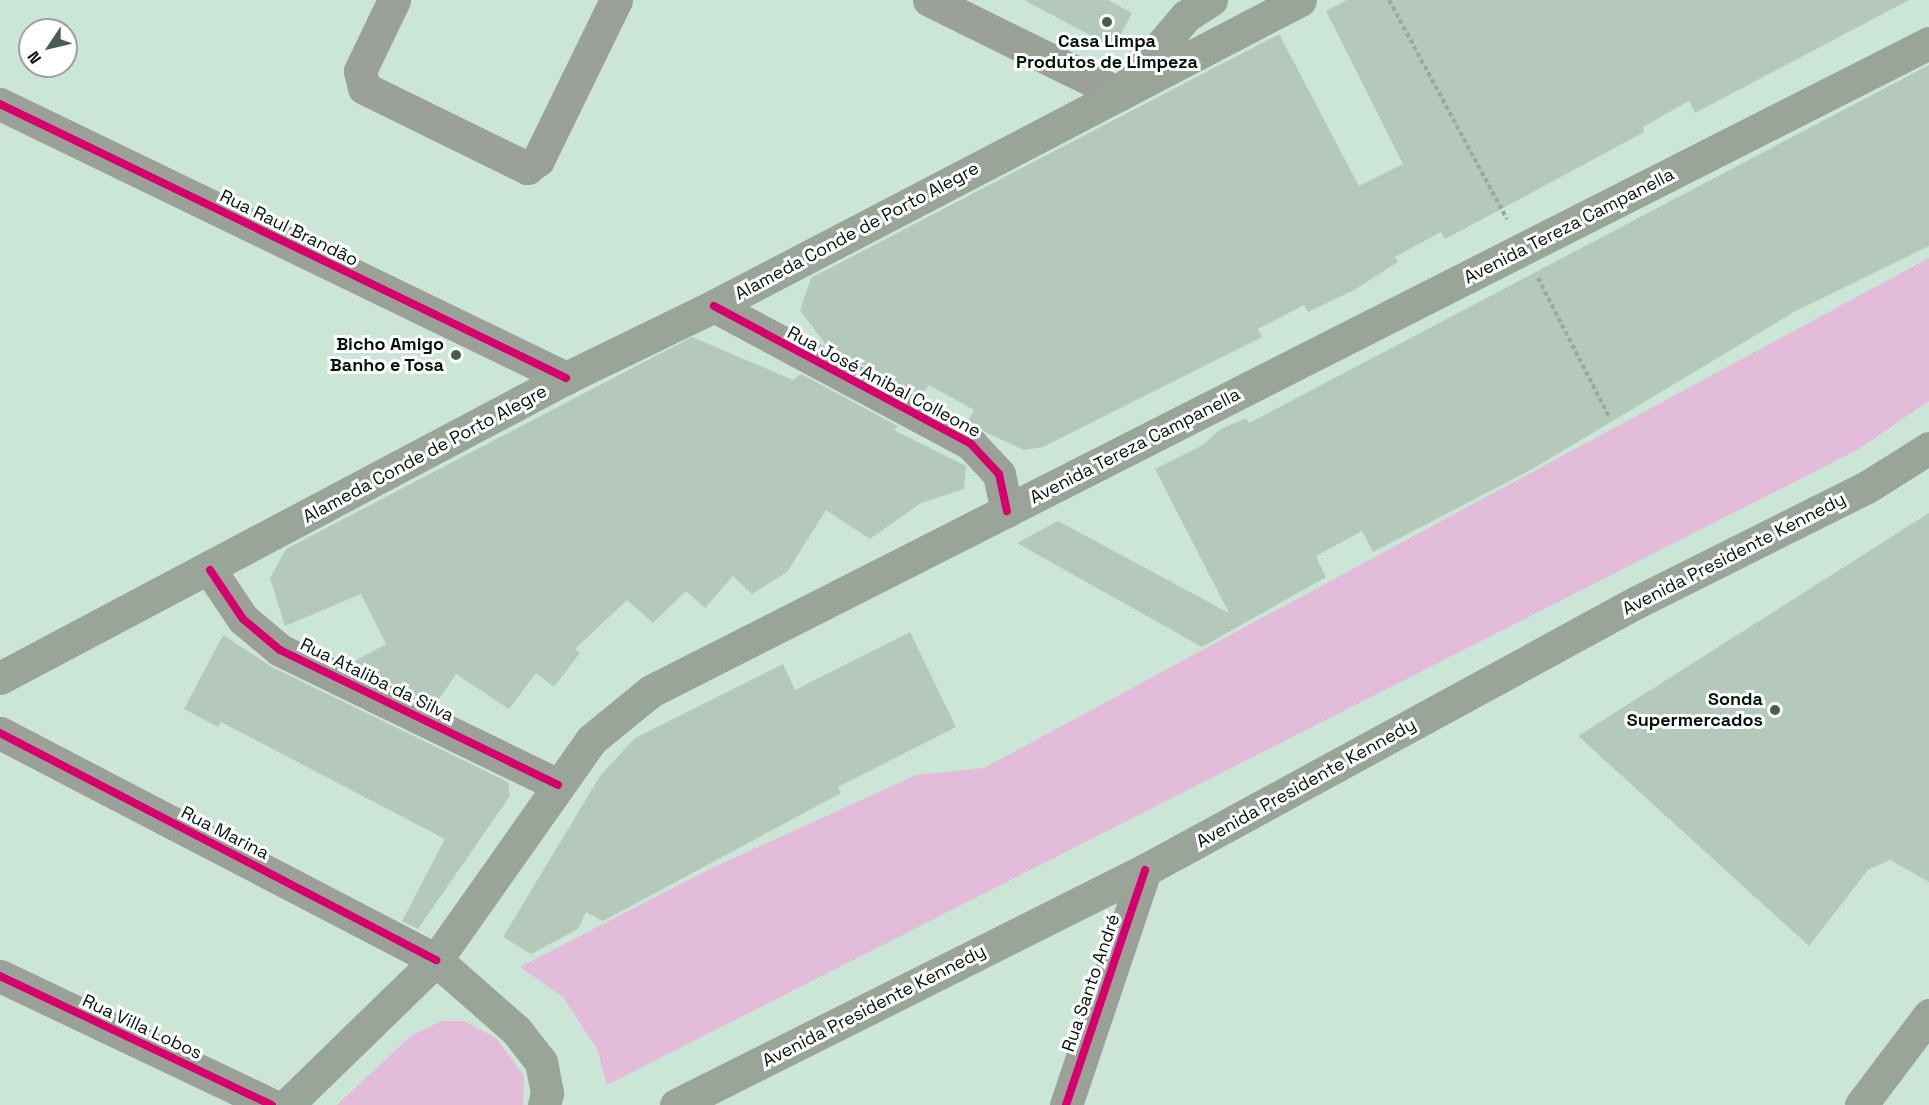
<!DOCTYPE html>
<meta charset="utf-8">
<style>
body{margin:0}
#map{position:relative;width:1929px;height:1105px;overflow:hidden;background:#cbe6d6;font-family:"Space Grotesk",sans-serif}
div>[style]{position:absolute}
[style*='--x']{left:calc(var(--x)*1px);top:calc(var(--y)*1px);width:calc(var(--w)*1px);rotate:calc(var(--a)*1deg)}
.green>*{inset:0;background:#e2bcd9}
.building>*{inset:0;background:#b4c9bc}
.path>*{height:4px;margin-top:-2px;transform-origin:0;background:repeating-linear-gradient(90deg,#9ba89e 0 4.5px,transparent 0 7.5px)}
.minor>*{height:33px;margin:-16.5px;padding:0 16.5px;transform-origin:16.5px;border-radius:16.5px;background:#9ba198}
.major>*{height:33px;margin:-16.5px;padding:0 16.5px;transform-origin:16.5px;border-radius:16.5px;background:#99a599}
.cycleway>*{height:8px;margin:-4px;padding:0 4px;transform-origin:4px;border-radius:4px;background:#d6006c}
.dots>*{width:16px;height:16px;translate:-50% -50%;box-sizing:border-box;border:3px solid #fff;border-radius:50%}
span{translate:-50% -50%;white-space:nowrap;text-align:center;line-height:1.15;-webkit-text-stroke:6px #fff;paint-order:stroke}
.poi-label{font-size:18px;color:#03140b;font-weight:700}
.right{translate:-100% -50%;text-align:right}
.street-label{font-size:18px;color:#03140b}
.north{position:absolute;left:18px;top:18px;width:60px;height:60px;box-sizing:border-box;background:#fff;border:2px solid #9aa19d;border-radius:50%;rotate:235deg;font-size:16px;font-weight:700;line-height:24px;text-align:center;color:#03140b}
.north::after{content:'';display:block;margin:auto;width:21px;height:27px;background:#495e52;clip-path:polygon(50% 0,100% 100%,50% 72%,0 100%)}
</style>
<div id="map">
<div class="green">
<div style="clip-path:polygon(1929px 258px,1929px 401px,1857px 450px,607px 1085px,597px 1049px,563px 997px,520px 967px,710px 869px,916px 775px,984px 768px)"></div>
<div style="clip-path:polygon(442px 1021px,464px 1021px,496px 1038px,524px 1076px,523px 1105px,337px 1105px,411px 1036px)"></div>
</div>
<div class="building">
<div style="clip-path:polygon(1024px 0,1108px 0,1132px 13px,1114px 48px)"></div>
<div style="clip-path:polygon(1347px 0,1909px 0,1695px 113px,1689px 101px,1643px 127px,1644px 132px,1492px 214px,1445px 239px,1441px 232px,1395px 257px,1398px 262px,1354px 290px,1308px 312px,1304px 305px,1258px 329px,1262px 337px,1043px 447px,1024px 450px,987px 433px,968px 421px,974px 410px,929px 385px,921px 396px,826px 345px,800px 310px,811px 278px,1279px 34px,1359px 186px,1403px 164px,1326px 11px)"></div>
<div style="clip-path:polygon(1929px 65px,1929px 246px,1794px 312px,1534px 468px,1373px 552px,1362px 531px,1316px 556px,1326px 577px,1202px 647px,1017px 543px,1058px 521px,1229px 613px,1155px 469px,1201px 446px,1221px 429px,1246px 418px,1249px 423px)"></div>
<div style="clip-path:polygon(692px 337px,793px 380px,801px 374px,898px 426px,894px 430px,966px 466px,964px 489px,921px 503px,870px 539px,826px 510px,787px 572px,752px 594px,733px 576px,705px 608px,686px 591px,653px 623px,627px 600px,575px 649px,580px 653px,554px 687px,536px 673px,509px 709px,456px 674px,435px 705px,351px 663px,386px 644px,361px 594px,285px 626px,270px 578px,286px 549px)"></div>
<div style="clip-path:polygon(1929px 513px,1929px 882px,1890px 860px,1868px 870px,1809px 946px,1578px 736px)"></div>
<div style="clip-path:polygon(910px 632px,956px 727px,838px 787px,841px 793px,603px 921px,586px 912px,578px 929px,531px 954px,503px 937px,600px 776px,635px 738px,783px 664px,795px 690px)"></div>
<div style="clip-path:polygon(223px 635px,272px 667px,508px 782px,510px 796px,418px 929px,402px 921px,445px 839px,221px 722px,218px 727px,184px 709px)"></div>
</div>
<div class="path">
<div style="--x:1389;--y:0;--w:249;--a:61.7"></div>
<div style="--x:1538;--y:278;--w:156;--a:62.9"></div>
</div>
<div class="minor">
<div style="--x:394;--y:0;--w:79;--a:115.6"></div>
<div style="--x:360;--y:71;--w:17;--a:77"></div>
<div style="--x:364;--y:88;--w:182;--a:26.1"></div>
<div style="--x:527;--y:168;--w:14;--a:-36"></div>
<div style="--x:538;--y:160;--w:178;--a:-64"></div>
<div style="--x:929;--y:0;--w:213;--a:26.2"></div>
<div style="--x:0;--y:104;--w:629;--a:25.83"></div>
<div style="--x:714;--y:306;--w:292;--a:28.2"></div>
<div style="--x:971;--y:444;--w:41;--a:47"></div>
<div style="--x:999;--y:474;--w:38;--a:78"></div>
<div style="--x:210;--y:570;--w:59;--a:56"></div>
<div style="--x:243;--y:619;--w:48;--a:40"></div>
<div style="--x:280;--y:650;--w:309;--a:25.9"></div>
<div style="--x:0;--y:733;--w:492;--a:27.5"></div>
<div style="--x:0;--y:976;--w:301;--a:25.4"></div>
<div style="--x:1066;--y:1105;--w:248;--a:-71.4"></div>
</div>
<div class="major">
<div style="--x:1129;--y:83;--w:88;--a:-49.6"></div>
<div style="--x:1186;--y:16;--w:30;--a:-33"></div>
<div style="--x:0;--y:678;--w:641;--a:-27.93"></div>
<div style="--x:566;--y:378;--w:165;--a:-25.9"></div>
<div style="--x:714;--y:306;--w:661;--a:-27.57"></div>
<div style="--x:436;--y:960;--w:106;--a:41.2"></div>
<div style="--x:516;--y:1030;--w:41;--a:52"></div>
<div style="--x:541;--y:1062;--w:32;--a:79"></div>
<div style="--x:547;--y:1093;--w:12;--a:104"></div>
<div style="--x:287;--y:1105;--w:208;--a:-44.2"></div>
<div style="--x:436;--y:960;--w:269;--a:-54.8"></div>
<div style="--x:591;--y:740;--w:77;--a:-39.2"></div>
<div style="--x:651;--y:691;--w:1433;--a:-26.89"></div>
<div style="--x:676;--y:1105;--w:525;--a:-26.61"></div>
<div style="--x:1145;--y:870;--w:560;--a:-28.58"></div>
<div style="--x:1637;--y:602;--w:257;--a:-26.6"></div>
<div style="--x:1867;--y:487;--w:73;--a:-32.2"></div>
<div style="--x:1861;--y:1105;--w:113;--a:-52.9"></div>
</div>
<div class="cycleway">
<div style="--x:0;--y:104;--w:629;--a:25.83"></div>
<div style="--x:714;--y:306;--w:292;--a:28.2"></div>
<div style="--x:971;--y:444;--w:41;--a:47"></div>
<div style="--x:999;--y:474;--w:38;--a:78"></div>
<div style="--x:210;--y:570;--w:59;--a:56"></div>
<div style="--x:243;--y:619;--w:48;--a:40"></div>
<div style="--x:280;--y:650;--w:309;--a:25.9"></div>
<div style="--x:0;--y:733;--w:492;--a:27.5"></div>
<div style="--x:0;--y:976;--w:301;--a:25.4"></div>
<div style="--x:1066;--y:1105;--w:248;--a:-71.4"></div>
</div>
<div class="dots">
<div style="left:1107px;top:22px;background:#495e52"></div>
<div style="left:456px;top:355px;background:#495e52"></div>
<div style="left:1775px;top:710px;background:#495e52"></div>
</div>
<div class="poi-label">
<span style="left:1107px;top:52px">Casa Limpa<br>Produtos de Limpeza</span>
<span class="right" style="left:444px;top:355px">Bicho Amigo<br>Banho e Tosa</span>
<span class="right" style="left:1763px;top:710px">Sonda<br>Supermercados</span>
</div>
<div class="street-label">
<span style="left:1569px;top:226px;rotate:-27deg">Avenida Tereza Campanella</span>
<span style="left:289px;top:228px;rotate:26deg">Rua Raul Brandão</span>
<span style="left:857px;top:231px;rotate:-28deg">Alameda Conde de Porto Alegre</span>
<span style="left:884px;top:382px;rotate:28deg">Rua José Anibal Colleone</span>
<span style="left:1135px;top:446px;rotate:-27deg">Avenida Tereza Campanella</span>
<span style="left:425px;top:454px;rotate:-28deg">Alameda Conde de Porto Alegre</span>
<span style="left:1734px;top:554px;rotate:-27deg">Avenida Presidente Kennedy</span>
<span style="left:377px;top:680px;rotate:26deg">Rua Ataliba da Silva</span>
<span style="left:1306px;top:783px;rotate:-29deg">Avenida Presidente Kennedy</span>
<span style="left:225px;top:833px;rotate:27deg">Rua Marina</span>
<span style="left:1091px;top:983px;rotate:-71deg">Rua Santo André</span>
<span style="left:874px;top:1006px;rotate:-27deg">Avenida Presidente Kennedy</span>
<span style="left:142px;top:1027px;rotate:25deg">Rua Villa Lobos</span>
</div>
<div class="north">N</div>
</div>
